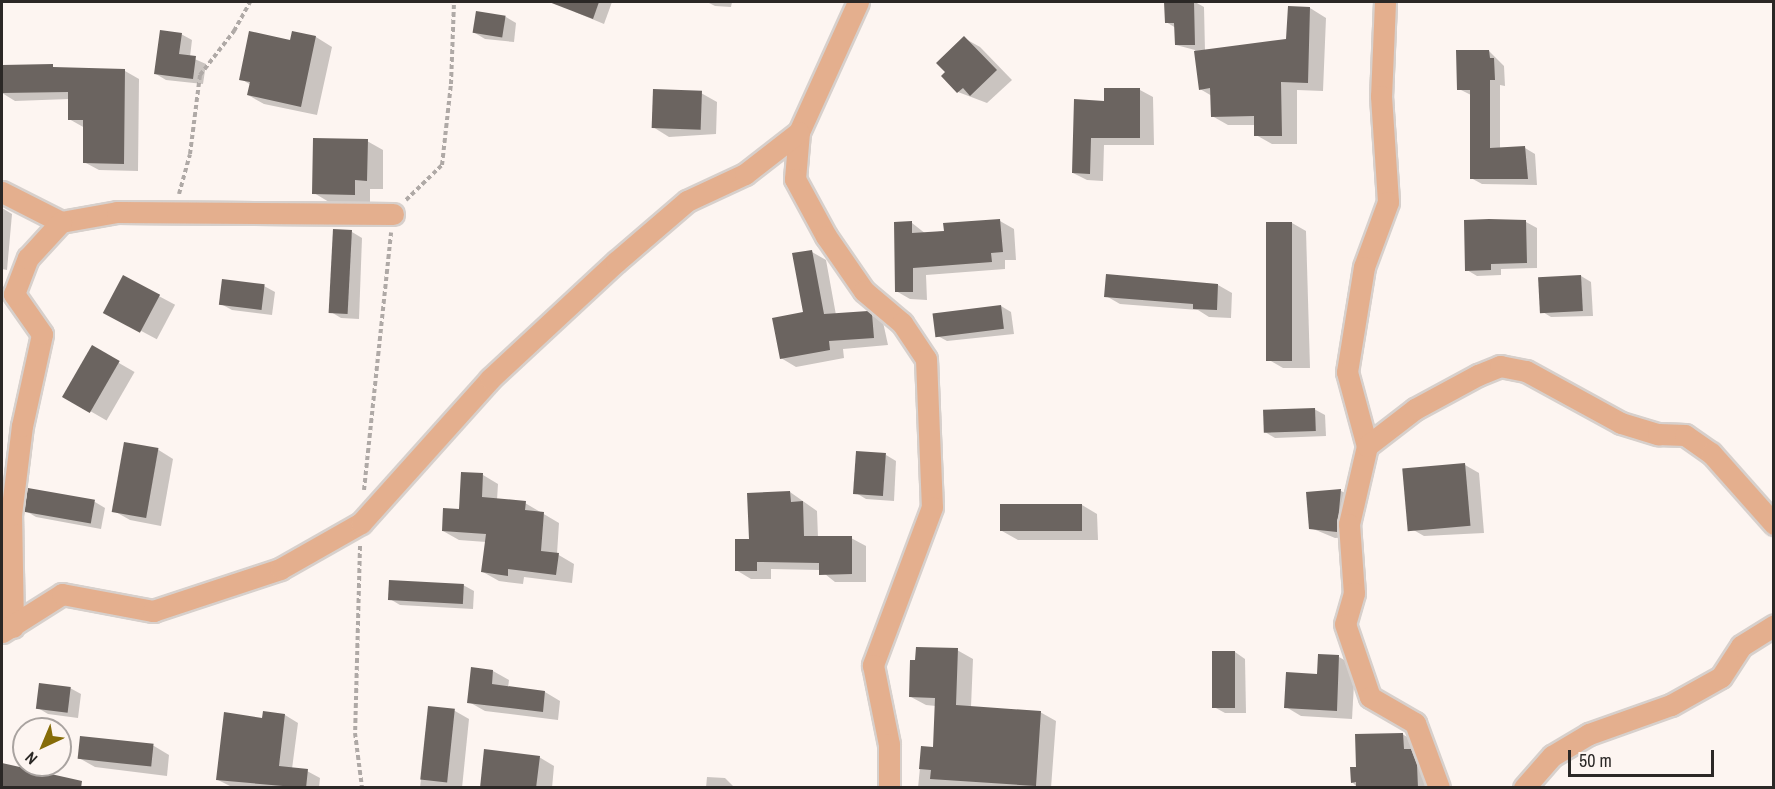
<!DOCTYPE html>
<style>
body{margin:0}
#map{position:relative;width:1775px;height:789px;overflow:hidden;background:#fdf5f1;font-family:"Archivo Narrow",sans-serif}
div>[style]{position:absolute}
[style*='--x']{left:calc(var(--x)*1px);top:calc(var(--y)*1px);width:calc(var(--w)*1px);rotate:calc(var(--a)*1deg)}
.shadow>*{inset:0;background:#0003;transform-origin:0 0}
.building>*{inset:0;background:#6b6460;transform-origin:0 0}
.path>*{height:4px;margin-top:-2px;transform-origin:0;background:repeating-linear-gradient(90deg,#afa9a6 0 4.5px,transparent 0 7.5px)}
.roads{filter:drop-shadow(2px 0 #d7d0cc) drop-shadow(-2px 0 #d7d0cc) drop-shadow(0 2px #d7d0cc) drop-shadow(0 -2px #d7d0cc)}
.minor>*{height:21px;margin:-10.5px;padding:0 10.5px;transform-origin:10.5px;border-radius:10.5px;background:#e4af8e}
span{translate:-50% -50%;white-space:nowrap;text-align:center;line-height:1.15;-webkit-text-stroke:6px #fdf5f1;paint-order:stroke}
.frame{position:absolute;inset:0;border:3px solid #2b2826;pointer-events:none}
.north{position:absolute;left:12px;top:717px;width:60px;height:60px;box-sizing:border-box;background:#fdf5f1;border:2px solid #a9a3a0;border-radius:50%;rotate:224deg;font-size:16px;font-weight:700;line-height:24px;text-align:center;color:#2b2826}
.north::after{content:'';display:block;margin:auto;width:21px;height:27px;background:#866c08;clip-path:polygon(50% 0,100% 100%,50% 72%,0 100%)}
.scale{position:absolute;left:1568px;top:750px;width:146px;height:27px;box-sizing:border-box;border:3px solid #2b2826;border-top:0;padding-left:8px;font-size:18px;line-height:21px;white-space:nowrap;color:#2b2826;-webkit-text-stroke:4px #fdf5f1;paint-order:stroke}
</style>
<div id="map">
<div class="shadow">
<div style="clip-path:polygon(579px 2px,612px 2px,604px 24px,575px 12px)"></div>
<div style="clip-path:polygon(707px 2px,732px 2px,731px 7px,715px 6px)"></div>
<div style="clip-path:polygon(1166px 2px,1195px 2px,1204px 7px,1205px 51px,1288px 41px,1289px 7px,1310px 8px,1326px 18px,1323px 91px,1297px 90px,1297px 144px,1272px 144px,1256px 135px,1256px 125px,1228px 125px,1212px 116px,1212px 96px,1200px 89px,1195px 50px,1176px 45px,1176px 28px,1166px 22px)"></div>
<div style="clip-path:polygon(506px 17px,516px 23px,514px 42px,485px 39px,475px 33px)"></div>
<div style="clip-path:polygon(293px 33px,316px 37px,332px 47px,317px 115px,264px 104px,248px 95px,251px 85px,241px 79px,291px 42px)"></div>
<div style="clip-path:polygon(181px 34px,192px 40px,190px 57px,206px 64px,203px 84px,166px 80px,156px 74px)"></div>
<div style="clip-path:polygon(964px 38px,980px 47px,1012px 80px,987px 103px,958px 92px)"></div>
<div style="clip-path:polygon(1489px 51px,1504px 66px,1505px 86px,1500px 85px,1500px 149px,1525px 148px,1535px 154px,1537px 185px,1482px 184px,1471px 178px,1471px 95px,1459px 89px)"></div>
<div style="clip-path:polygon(2px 67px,125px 71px,139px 79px,138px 171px,99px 170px,84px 162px,85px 128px,69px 119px,69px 99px,15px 101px,2px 93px)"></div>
<div style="clip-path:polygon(1140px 90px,1153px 97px,1154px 145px,1104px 145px,1103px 181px,1087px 180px,1073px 173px,1106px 102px)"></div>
<div style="clip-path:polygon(701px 93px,717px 102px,716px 134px,669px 137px,653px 127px)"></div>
<div style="clip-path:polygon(367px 141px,383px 150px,383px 189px,370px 189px,370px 203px,329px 202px,314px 193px)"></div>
<div style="clip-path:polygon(2px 208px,12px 214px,7px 270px,2px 269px)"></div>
<div style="clip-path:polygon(1000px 221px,1014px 229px,1016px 260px,1005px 260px,1005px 269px,926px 275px,927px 300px,910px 299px,896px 291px,912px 223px,926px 234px)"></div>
<div style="clip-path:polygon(1465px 222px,1526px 222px,1537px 228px,1537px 268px,1501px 269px,1501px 275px,1477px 276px,1467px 270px)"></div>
<div style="clip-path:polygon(1268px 223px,1292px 223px,1306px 231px,1310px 368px,1283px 368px,1269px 360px)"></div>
<div style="clip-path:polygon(352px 232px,362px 238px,359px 319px,341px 318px,331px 312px)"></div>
<div style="clip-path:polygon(812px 252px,826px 260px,836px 315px,868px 313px,883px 322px,888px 345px,843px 349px,844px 358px,796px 367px,781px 358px,805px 313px)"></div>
<div style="clip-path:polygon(1107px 276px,1218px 285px,1232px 293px,1231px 318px,1209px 317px,1198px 310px,1120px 304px,1106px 296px)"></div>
<div style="clip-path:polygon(1581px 276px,1591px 282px,1593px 316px,1551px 317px,1541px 311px)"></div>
<div style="left:123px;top:277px;width:59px;height:39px;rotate:28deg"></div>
<div style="clip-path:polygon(264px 286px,275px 292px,272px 315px,232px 310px,221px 304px)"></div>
<div style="clip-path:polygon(1001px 306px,1011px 312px,1014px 334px,947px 341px,936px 335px)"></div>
<div style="left:93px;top:348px;width:48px;height:56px;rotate:30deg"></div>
<div style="clip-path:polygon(1314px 409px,1325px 415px,1326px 436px,1275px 438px,1265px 432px)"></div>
<div style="clip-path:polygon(157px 449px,173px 459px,161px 526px,130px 520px,114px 511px)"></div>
<div style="clip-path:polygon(886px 455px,896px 461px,894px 501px,866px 499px,856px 493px)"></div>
<div style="clip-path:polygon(1465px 465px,1479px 473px,1484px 533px,1424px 536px,1410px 528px)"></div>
<div style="clip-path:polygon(483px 475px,498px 484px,497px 500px,525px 503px,559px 523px,557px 554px,574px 564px,572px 583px,524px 577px,523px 584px,499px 581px,483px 572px,486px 542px,459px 540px,443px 531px)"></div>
<div style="clip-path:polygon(2px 478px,15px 486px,2px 521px)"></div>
<div style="clip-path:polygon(1341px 491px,1351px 496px,1347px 537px,1335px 538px,1311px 528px,1308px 493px)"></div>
<div style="clip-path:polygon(790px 492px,817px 511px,818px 538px,851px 538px,866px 546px,866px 582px,835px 582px,820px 570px,771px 569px,771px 579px,751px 579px,736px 570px,751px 541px)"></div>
<div style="clip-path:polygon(95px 502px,105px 508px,101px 529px,36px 517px,26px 511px)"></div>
<div style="clip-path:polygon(1082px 505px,1097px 514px,1098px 540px,1018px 540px,1002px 531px)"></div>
<div style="clip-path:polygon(463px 585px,474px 591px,473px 609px,400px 605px,390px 599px)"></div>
<div style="clip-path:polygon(957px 650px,973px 659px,971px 707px,1040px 712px,1056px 721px,1051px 788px,918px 788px,922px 747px,934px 749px,936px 706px,926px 705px,911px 697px)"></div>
<div style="clip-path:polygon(1235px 652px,1245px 659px,1246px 713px,1225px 713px,1214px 707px,1213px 653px)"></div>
<div style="clip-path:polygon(1339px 657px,1355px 666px,1352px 719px,1301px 716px,1286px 707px)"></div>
<div style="clip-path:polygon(473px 669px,493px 671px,509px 680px,508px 688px,545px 692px,560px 701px,558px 720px,485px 711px,469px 702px)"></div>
<div style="clip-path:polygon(70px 688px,81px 694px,78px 718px,48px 714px,38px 708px)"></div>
<div style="clip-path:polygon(429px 708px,455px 711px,469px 719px,462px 788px,420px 788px)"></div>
<div style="clip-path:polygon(264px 713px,285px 715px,298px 723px,292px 769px,307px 771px,320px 778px,319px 788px,234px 788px,218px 780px,264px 719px)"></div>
<div style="clip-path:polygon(1402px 734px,1418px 743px,1433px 788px,1358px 788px,1352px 782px,1358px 768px)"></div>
<div style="clip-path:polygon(154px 746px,169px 755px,167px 776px,95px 767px,79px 758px)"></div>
<div style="clip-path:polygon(539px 757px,554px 766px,552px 788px,481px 788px)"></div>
<div style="clip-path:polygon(2px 765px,57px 777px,67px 788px,2px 788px)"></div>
<div style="clip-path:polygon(707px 777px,725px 778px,735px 788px,706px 788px)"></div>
</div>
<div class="building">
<div style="clip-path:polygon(549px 2px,599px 2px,593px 19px)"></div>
<div style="clip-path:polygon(1164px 2px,1194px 2px,1195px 45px,1175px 45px,1174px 23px,1165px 23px)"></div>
<div style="clip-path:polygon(1288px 6px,1310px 7px,1308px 83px,1281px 82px,1282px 136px,1254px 136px,1254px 116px,1211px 117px,1210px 88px,1199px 90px,1194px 51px,1286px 39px)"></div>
<div style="left:476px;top:11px;width:30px;height:22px;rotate:9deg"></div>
<div style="clip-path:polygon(160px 30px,182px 33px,179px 54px,196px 56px,193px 79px,154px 74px)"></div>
<div style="clip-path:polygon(249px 31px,290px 40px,292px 31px,316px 36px,301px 107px,247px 95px,250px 82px,239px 80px)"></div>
<div style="clip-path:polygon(964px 36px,997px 70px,970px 96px,963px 88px,957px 93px,941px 76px,945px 72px,936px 63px)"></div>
<div style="clip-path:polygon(1456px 50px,1489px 50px,1490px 58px,1494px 58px,1495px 80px,1490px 80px,1490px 148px,1525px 146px,1528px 179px,1470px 179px,1470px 90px,1457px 90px)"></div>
<div style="clip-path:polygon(53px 64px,53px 67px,125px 69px,124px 164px,83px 163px,83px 120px,68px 120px,68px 92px,2px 93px,2px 65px)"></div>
<div style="clip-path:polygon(1104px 88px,1140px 88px,1140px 138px,1091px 138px,1090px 174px,1072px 173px,1074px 99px,1104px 101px)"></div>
<div style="left:653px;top:89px;width:49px;height:39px;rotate:2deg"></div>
<div style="clip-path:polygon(313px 138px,368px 139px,367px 181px,355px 180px,355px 195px,312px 194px)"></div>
<div style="clip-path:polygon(1000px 219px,1003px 252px,991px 253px,992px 262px,913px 268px,913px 292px,895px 292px,894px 222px,912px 221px,912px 233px,944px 231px,943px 223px)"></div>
<div style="clip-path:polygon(1489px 219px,1526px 220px,1527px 263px,1491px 264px,1491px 270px,1465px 271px,1464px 220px)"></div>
<div style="left:1266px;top:222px;width:26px;height:139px"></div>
<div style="left:333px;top:229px;width:19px;height:84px;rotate:3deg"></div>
<div style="clip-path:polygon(812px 250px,824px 314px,868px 311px,872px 314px,874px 338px,829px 341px,830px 350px,780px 359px,772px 318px,803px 312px,792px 253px)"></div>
<div style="clip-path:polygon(1106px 274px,1218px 284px,1217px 310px,1193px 309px,1193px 304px,1104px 297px)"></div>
<div style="left:123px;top:275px;width:42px;height:43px;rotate:28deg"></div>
<div style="left:1581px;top:275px;width:36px;height:43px;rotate:87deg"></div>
<div style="left:222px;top:279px;width:43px;height:26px;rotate:7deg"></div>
<div style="left:1001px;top:305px;width:24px;height:69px;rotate:83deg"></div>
<div style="left:92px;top:345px;width:32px;height:60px;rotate:30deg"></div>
<div style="left:1315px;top:408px;width:23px;height:52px;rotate:88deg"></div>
<div style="left:124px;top:442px;width:35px;height:71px;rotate:10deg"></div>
<div style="left:856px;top:451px;width:30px;height:43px;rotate:4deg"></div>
<div style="left:1465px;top:463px;width:63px;height:63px;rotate:85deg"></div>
<div style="clip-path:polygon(461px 472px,483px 473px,482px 497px,526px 501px,525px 510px,544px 512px,541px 551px,559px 553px,556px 575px,508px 569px,508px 576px,481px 572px,486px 534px,442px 531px,443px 508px,459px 509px)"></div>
<div style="left:28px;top:488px;width:68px;height:24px;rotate:10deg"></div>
<div style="clip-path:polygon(1341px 489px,1337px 532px,1309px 529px,1306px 492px)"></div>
<div style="clip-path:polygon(790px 491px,791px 502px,803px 501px,804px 536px,852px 536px,852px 574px,819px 575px,819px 563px,757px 562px,757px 571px,735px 571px,735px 539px,749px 539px,747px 493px)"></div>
<div style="left:1082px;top:504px;width:27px;height:82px;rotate:90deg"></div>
<div style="left:389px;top:580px;width:75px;height:20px;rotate:3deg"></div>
<div style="clip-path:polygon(916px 647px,958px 648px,956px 705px,1041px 711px,1036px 786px,930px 779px,931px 770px,919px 769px,921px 746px,933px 747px,935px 698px,909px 697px,910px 660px,915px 660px)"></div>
<div style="left:1212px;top:651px;width:23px;height:57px"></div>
<div style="clip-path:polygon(1318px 654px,1339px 655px,1337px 711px,1284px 708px,1286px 672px,1317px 674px)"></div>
<div style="clip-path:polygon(471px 667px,493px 670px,492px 684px,545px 691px,543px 712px,467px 703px)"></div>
<div style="left:39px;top:683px;width:32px;height:26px;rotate:7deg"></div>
<div style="left:428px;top:706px;width:27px;height:74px;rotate:6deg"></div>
<div style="clip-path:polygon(263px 711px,285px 714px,279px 766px,308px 769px,306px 788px,216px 780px,224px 712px,262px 718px)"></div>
<div style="clip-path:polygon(1403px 733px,1404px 749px,1411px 749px,1417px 764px,1418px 788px,1356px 788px,1356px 782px,1351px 783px,1350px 767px,1356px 767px,1355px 734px)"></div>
<div style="left:80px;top:736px;width:74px;height:23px;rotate:6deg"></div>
<div style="clip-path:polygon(484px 749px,540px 756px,536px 788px,480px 788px)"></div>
<div style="clip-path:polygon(2px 763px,82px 781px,81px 788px,2px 786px)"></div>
</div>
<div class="path">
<div style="--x:179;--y:194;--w:41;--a:-74.6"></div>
<div style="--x:190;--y:154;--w:80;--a:-82.8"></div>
<div style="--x:200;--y:75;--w:56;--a:-52.3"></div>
<div style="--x:234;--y:31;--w:33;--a:-61"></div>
<div style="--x:406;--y:200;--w:50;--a:-44.2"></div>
<div style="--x:442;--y:165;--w:81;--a:-83.7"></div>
<div style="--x:451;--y:84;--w:82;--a:-87.9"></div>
<div style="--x:364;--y:490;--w:259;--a:-84"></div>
<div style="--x:360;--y:546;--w:187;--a:91.5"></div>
<div style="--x:355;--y:733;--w:55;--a:82.7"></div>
</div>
<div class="roads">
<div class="minor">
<div style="--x:858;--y:2;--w:143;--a:114.4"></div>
<div style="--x:799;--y:132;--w:47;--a:94.9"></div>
<div style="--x:795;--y:179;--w:65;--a:61.5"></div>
<div style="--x:826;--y:236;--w:67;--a:55.4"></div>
<div style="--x:864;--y:291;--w:50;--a:40.1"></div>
<div style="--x:902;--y:323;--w:43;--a:56.3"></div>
<div style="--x:926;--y:359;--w:148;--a:87.7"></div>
<div style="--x:932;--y:507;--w:169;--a:110.5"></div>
<div style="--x:873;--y:665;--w:81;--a:78.6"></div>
<div style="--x:889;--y:744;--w:44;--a:90"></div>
<div style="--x:1385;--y:2;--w:94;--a:92.4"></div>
<div style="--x:1381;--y:96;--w:106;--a:86.2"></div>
<div style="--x:1388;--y:202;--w:69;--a:110.3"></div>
<div style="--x:1364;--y:267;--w:106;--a:99.2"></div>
<div style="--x:1347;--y:372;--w:77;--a:74.9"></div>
<div style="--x:1367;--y:446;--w:80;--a:103"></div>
<div style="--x:1349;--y:524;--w:69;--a:85.9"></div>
<div style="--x:1354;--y:593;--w:32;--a:106"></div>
<div style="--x:1345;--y:624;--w:77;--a:71.1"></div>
<div style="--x:1370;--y:697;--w:52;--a:30"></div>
<div style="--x:1415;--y:723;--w:69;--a:69.7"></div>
<div style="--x:2;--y:192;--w:66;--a:27"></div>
<div style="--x:61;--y:222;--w:57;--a:-10.1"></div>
<div style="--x:117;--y:212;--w:276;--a:0.4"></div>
<div style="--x:1367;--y:446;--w:61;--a:-37.6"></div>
<div style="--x:1415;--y:409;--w:72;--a:-28.4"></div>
<div style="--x:1478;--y:375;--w:24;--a:-22"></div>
<div style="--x:1500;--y:366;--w:26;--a:11"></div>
<div style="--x:1526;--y:371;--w:108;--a:28.7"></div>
<div style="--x:1621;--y:423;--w:39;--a:17"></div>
<div style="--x:1658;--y:434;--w:27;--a:2"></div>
<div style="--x:1685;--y:435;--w:32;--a:35"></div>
<div style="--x:1711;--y:453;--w:95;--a:48.4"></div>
<div style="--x:13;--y:627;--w:112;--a:-91"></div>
<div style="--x:11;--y:515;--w:90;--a:-83"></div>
<div style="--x:22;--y:426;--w:94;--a:-77.7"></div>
<div style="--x:42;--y:334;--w:49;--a:-125"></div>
<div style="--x:14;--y:294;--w:39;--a:-69"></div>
<div style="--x:28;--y:258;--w:49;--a:-47.5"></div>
<div style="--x:2;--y:632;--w:71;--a:-32.3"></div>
<div style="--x:62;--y:594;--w:93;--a:10.6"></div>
<div style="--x:153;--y:611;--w:134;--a:-18.3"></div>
<div style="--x:280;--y:569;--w:93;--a:-29.6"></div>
<div style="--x:361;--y:523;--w:193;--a:-48.1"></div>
<div style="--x:490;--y:379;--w:172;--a:-42.9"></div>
<div style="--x:616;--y:262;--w:94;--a:-40.7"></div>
<div style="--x:687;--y:201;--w:64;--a:-25"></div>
<div style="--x:745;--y:174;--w:68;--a:-37.9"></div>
<div style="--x:1524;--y:788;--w:43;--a:-48.8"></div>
<div style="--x:1552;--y:756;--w:43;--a:-30.7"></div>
<div style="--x:1589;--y:734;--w:87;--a:-19.5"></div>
<div style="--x:1671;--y:705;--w:57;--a:-29.2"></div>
<div style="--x:1721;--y:677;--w:37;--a:-57"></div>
<div style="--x:1741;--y:646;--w:39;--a:-32"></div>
</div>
</div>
<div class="frame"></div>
<div class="north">N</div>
<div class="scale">50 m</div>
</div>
